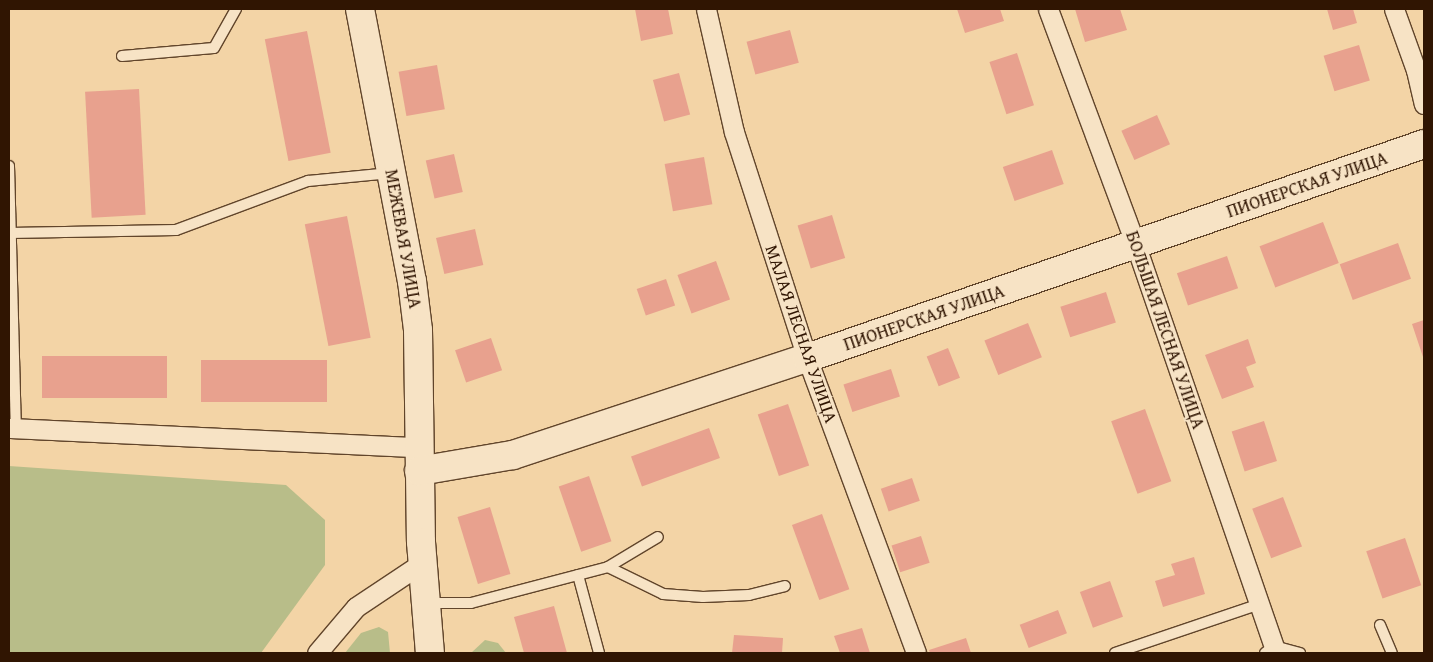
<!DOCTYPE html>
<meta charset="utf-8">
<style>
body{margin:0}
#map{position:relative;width:1433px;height:662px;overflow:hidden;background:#f3d4a6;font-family:"Gentium Book Plus",serif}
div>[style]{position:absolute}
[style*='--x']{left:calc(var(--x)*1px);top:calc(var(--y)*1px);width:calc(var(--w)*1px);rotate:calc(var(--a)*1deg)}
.green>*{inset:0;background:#b8bd89}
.building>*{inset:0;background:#e8a18e;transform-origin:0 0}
.roads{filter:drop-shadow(1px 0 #61452b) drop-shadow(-1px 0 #61452b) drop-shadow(0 1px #61452b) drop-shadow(0 -1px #61452b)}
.lane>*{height:10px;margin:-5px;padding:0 5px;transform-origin:5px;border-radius:5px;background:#f7e3c5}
.street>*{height:19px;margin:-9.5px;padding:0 9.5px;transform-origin:9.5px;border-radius:9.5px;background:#f7e3c5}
.secondary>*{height:28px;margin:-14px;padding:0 14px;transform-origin:14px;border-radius:14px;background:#f7e3c5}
span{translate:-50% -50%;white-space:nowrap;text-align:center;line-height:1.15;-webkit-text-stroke:4px #f7e3c5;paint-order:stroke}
.street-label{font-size:18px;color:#301502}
.frame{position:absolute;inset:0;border:10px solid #301502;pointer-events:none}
</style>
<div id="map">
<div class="green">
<div style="clip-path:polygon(9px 466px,286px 485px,325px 520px,325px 565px,261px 653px,9px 653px)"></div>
<div style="clip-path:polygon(379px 627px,388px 632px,390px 653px,345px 653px,361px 633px)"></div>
<div style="clip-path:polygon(485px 640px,498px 643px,506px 653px,471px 653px)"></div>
</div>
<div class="building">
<div style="clip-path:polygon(635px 9px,668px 9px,673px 34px,641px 41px)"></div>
<div style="clip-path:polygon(957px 9px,1000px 9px,1004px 21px,965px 33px)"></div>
<div style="clip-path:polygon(1075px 9px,1120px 9px,1127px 30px,1085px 42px)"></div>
<div style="clip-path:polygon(1327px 9px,1353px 9px,1357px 23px,1333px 30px)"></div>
<div style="left:790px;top:30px;width:34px;height:45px;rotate:75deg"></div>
<div style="left:307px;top:31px;width:124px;height:43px;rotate:79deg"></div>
<div style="left:1359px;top:45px;width:37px;height:37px;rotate:73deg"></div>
<div style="left:1017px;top:53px;width:55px;height:29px;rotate:72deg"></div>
<div style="left:437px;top:65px;width:45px;height:39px;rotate:80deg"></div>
<div style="left:679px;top:73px;width:43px;height:27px;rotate:75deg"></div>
<div style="left:139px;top:89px;width:126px;height:54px;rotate:87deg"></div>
<div style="left:1157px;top:115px;width:32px;height:39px;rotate:66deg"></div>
<div style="left:1052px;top:150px;width:36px;height:52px;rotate:71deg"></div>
<div style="left:454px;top:154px;width:39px;height:29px;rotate:77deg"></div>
<div style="left:704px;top:157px;width:48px;height:40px;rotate:80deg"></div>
<div style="left:832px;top:215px;width:45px;height:36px;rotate:73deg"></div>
<div style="left:347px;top:216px;width:124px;height:43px;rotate:79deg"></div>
<div style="left:1323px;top:222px;width:44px;height:68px;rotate:69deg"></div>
<div style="left:475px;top:229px;width:37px;height:40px;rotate:77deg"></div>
<div style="left:1398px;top:243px;width:38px;height:62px;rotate:70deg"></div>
<div style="left:1227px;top:256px;width:34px;height:53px;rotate:71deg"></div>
<div style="left:716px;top:261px;width:41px;height:41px;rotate:70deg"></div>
<div style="left:666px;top:279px;width:28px;height:31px;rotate:71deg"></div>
<div style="left:1106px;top:292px;width:32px;height:48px;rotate:72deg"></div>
<div style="clip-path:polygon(1424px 320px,1424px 360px,1412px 324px)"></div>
<div style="left:1028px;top:323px;width:37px;height:47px;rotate:68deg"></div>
<div style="left:491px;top:338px;width:34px;height:38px;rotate:71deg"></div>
<div style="clip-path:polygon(1248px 339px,1256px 363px,1246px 367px,1254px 387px,1222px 399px,1205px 355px)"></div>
<div style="left:948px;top:348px;width:32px;height:23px;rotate:68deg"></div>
<div style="left:167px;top:356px;width:42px;height:125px;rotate:90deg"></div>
<div style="left:327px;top:360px;width:42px;height:126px;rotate:90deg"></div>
<div style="left:891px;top:369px;width:29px;height:50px;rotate:72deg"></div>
<div style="left:788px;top:404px;width:65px;height:32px;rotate:71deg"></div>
<div style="left:1145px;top:409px;width:77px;height:36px;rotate:70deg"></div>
<div style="left:1264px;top:421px;width:42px;height:34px;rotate:72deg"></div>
<div style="left:709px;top:428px;width:32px;height:83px;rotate:70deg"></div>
<div style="left:589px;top:476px;width:69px;height:32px;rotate:71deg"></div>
<div style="left:912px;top:478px;width:24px;height:33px;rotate:71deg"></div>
<div style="left:1283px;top:497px;width:53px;height:33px;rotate:69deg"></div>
<div style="left:490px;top:507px;width:70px;height:34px;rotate:73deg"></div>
<div style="left:822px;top:514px;width:80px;height:32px;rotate:70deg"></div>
<div style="left:921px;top:536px;width:28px;height:31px;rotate:72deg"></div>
<div style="left:1405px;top:538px;width:50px;height:41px;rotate:71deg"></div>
<div style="clip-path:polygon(1194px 557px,1205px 594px,1163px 607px,1155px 581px,1175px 575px,1171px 564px)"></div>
<div style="left:1110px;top:581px;width:38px;height:32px;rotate:70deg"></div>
<div style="clip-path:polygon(554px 606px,567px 653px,524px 653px,514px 617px)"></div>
<div style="left:1058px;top:610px;width:25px;height:41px;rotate:69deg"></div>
<div style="clip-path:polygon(862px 628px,870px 653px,840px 653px,834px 636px)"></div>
<div style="clip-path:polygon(734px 635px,783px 638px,782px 653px,732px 653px)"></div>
<div style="clip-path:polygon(966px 638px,971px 653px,930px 653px,929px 650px)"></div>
</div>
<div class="roads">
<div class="lane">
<div style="--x:122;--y:56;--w:92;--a:-5"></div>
<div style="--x:214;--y:48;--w:45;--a:-60.6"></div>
<div style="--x:9;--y:166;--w:263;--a:88.5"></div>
<div style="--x:9;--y:233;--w:167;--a:-1"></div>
<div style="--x:176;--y:230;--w:141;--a:-20.4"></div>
<div style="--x:308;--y:181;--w:83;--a:-5.5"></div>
<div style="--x:608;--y:567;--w:61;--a:26.1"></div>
<div style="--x:663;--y:594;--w:40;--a:4.3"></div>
<div style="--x:703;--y:597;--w:46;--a:-2.5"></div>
<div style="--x:749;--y:595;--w:37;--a:-14"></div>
<div style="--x:578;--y:575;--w:81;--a:74.9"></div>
<div style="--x:427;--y:603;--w:44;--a:0"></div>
<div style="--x:471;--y:603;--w:142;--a:-14.7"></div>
<div style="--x:608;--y:567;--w:58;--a:-31"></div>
<div style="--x:1380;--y:625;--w:30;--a:67"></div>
<div style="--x:1115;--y:653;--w:153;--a:-18.7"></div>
<div style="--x:1265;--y:653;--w:11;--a:-38"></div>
<div style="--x:1274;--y:646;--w:27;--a:15"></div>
</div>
<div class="street">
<div style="--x:706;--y:9;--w:126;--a:77.2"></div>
<div style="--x:734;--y:132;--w:237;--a:72.1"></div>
<div style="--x:807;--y:358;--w:314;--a:69.7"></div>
<div style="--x:1048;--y:9;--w:253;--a:69.6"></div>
<div style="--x:1136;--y:246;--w:430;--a:71"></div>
<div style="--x:1394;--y:9;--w:65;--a:70.2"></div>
<div style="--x:1416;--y:70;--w:35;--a:77"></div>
<div style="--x:9;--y:428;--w:410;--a:2.7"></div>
<div style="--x:317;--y:653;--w:60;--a:-49.7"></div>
<div style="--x:356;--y:607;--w:79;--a:-33.7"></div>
</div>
<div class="secondary">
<div style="--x:360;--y:9;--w:277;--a:79.2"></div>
<div style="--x:412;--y:281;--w:49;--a:83"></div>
<div style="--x:418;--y:330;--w:212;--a:89.2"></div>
<div style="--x:421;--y:542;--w:111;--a:85.4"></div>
<div style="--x:419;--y:471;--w:95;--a:-9.7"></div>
<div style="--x:513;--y:455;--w:310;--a:-18.3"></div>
<div style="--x:807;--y:358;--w:653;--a:-19.13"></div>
</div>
</div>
<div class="street-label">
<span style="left:1307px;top:185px;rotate:-19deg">ПИОНЕРСКАЯ УЛИЦА</span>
<span style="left:403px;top:239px;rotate:80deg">МЕЖЕВАЯ УЛИЦА</span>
<span style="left:924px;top:318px;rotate:-19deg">ПИОНЕРСКАЯ УЛИЦА</span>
<span style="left:1165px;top:330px;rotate:71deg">БОЛЬШАЯ ЛЕСНАЯ УЛИЦА</span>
<span style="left:801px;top:334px;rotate:71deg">МАЛАЯ ЛЕСНАЯ УЛИЦА</span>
</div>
<div class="frame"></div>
</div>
